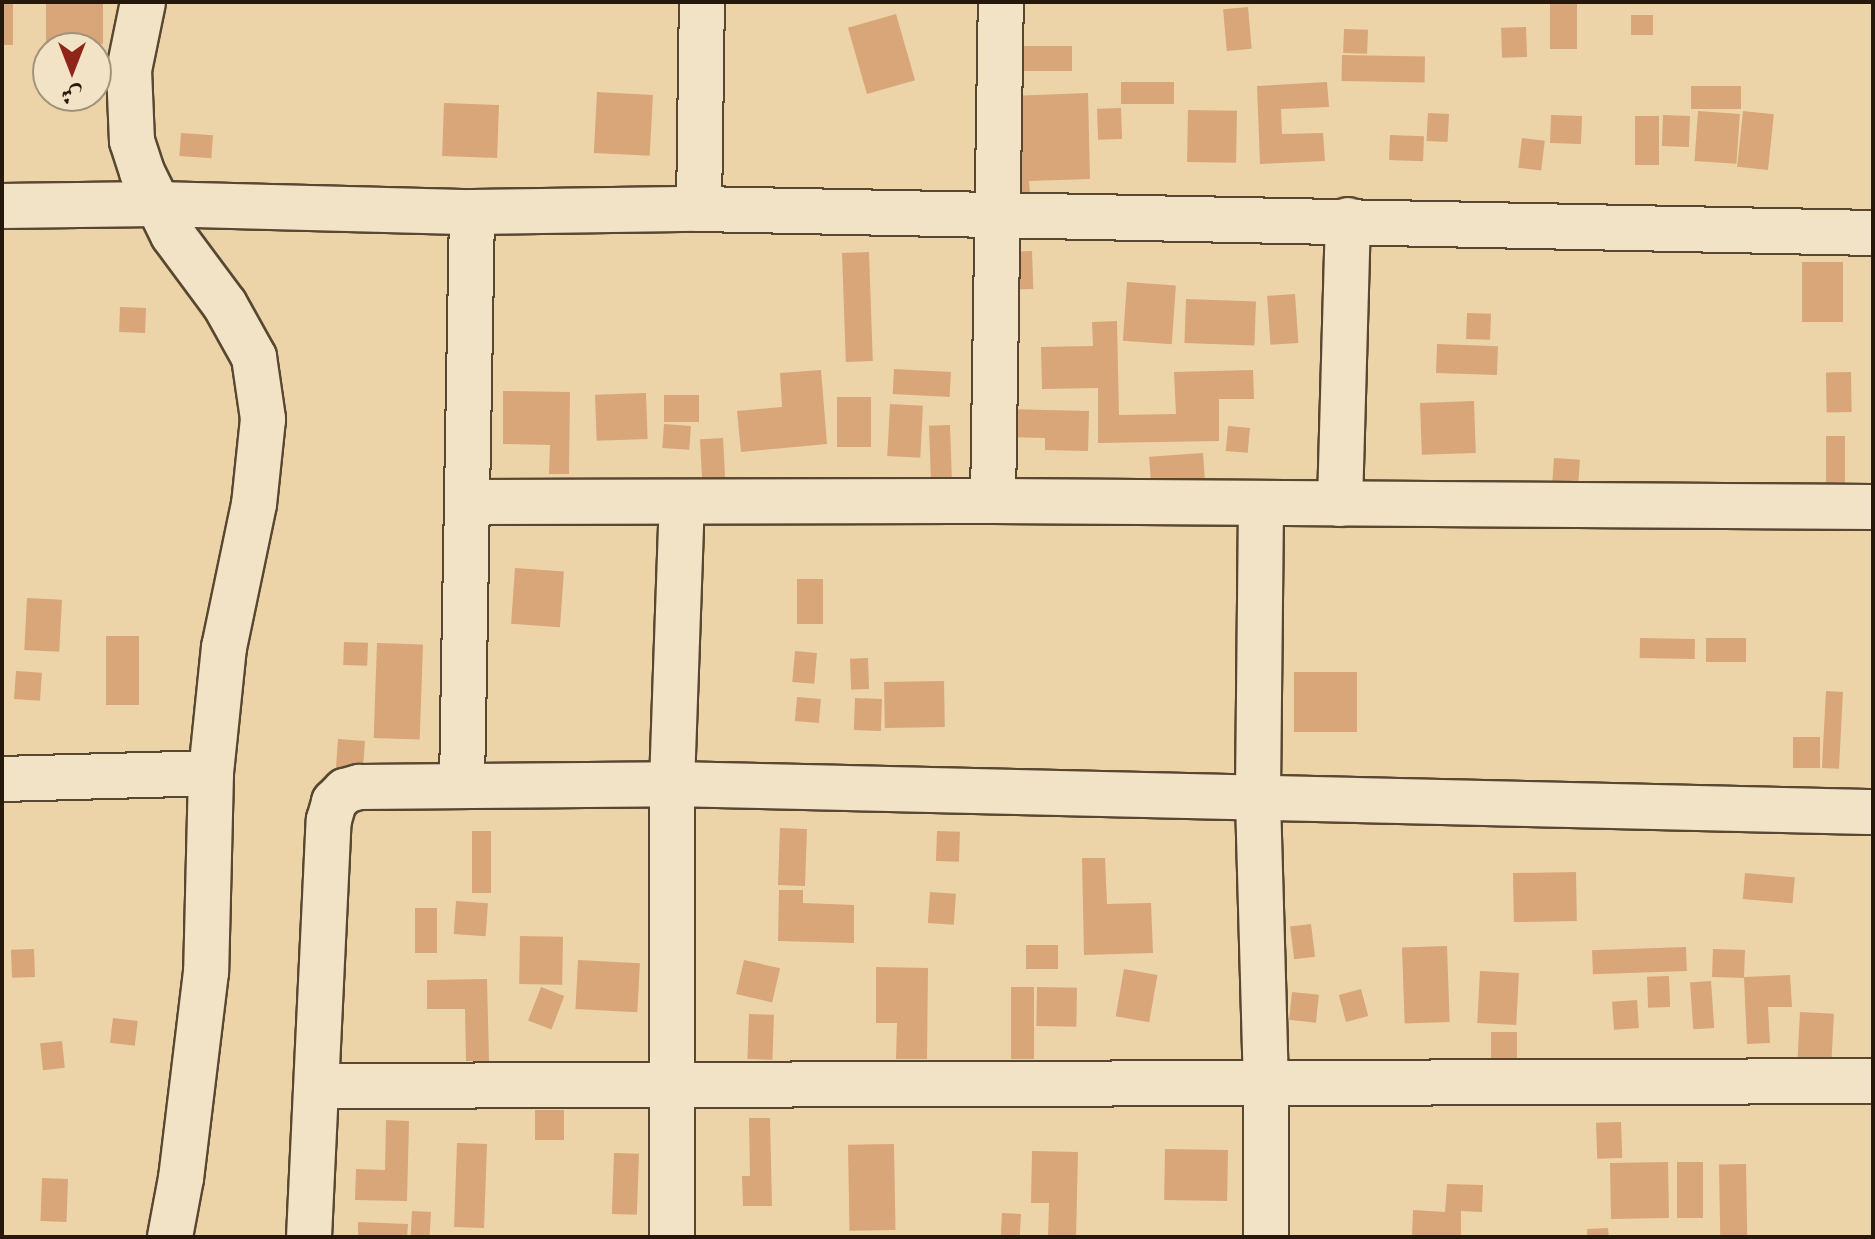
<!DOCTYPE html>
<meta charset="utf-8">
<style>
body{margin:0}
#map{position:relative;width:1875px;height:1239px;overflow:hidden;background:#ecd4a8;font-family:"IM FELL DW Pica",Amiri,serif}
div>[style]{position:absolute}
[style*='--x']{left:calc(var(--x)*1px);top:calc(var(--y)*1px);width:calc(var(--w)*1px);rotate:calc(var(--a)*1deg)}
.building>*{inset:0;background:#d8a679;transform-origin:0 0}
.roads{filter:drop-shadow(2px 0 #584832) drop-shadow(-2px 0 #584832) drop-shadow(0 2px #584832) drop-shadow(0 -2px #584832)}
.minor>*{height:44px;margin:-22px;padding:0 22px;transform-origin:22px;border-radius:22px;background:#f3e3c6}
span{translate:-50% -50%;white-space:nowrap;text-align:center;line-height:1.15;-webkit-text-stroke:7px #f3e3c6;paint-order:stroke}
.frame{position:absolute;inset:0;border:4px solid #26190b;pointer-events:none}
.north{position:absolute;left:32px;top:32px;width:80px;height:80px;box-sizing:border-box;background:#f3e3c6;border:2px solid #a1927b;border-radius:50%;rotate:180deg;font-size:22px;font-weight:700;line-height:32px;text-align:center;color:#26190b}
.north::after{content:'';display:block;margin:auto;width:28px;height:36px;background:#8f2418;clip-path:polygon(50% 0,100% 100%,50% 72%,0 100%)}
</style>
<div id="map">
<div class="building">
<div style="left:2px;top:2px;width:11px;height:43px"></div>
<div style="left:46px;top:2px;width:57px;height:42px"></div>
<div style="left:1550px;top:2px;width:27px;height:47px"></div>
<div style="left:1248px;top:7px;width:42px;height:25px;rotate:85deg"></div>
<div style="left:896px;top:14px;width:69px;height:50px;rotate:74deg"></div>
<div style="left:1631px;top:15px;width:22px;height:20px"></div>
<div style="left:1526px;top:27px;width:30px;height:25px;rotate:88deg"></div>
<div style="left:1344px;top:29px;width:24px;height:24px;rotate:2deg"></div>
<div style="left:1072px;top:46px;width:25px;height:63px;rotate:90deg"></div>
<div style="left:1342px;top:55px;width:83px;height:26px;rotate:1deg"></div>
<div style="left:1174px;top:82px;width:22px;height:53px;rotate:90deg"></div>
<div style="clip-path:polygon(1327px 82px,1329px 107px,1281px 109px,1282px 134px,1323px 133px,1325px 161px,1260px 164px,1257px 86px)"></div>
<div style="left:1741px;top:86px;width:23px;height:50px;rotate:90deg"></div>
<div style="left:597px;top:92px;width:56px;height:61px;rotate:3deg"></div>
<div style="clip-path:polygon(1088px 93px,1090px 179px,1029px 181px,1031px 206px,986px 176px,1010px 96px)"></div>
<div style="left:444px;top:103px;width:55px;height:53px;rotate:2deg"></div>
<div style="left:1121px;top:108px;width:31px;height:24px;rotate:88deg"></div>
<div style="left:1188px;top:110px;width:49px;height:52px;rotate:1deg"></div>
<div style="left:1698px;top:111px;width:42px;height:50px;rotate:4deg"></div>
<div style="left:1743px;top:111px;width:31px;height:56px;rotate:6deg"></div>
<div style="left:1428px;top:113px;width:21px;height:28px;rotate:3deg"></div>
<div style="left:1551px;top:115px;width:31px;height:28px;rotate:2deg"></div>
<div style="left:1663px;top:115px;width:27px;height:31px;rotate:2deg"></div>
<div style="left:1635px;top:116px;width:24px;height:49px"></div>
<div style="left:181px;top:133px;width:32px;height:23px;rotate:4deg"></div>
<div style="left:1390px;top:135px;width:34px;height:25px;rotate:2deg"></div>
<div style="left:1522px;top:138px;width:23px;height:30px;rotate:7deg"></div>
<div style="left:1032px;top:251px;width:38px;height:29px;rotate:88deg"></div>
<div style="left:869px;top:252px;width:109px;height:27px;rotate:88deg"></div>
<div style="left:1802px;top:262px;width:41px;height:60px"></div>
<div style="left:1127px;top:282px;width:49px;height:59px;rotate:4deg"></div>
<div style="left:1295px;top:294px;width:49px;height:28px;rotate:86deg"></div>
<div style="left:1186px;top:299px;width:70px;height:44px;rotate:2deg"></div>
<div style="left:120px;top:307px;width:26px;height:25px;rotate:2deg"></div>
<div style="left:1467px;top:313px;width:24px;height:26px;rotate:2deg"></div>
<div style="clip-path:polygon(1117px 321px,1119px 415px,1176px 414px,1174px 372px,1253px 370px,1254px 399px,1219px 399px,1219px 441px,1098px 443px,1098px 388px,1042px 389px,1041px 347px,1093px 346px,1092px 322px)"></div>
<div style="left:1437px;top:344px;width:61px;height:29px;rotate:2deg"></div>
<div style="left:894px;top:369px;width:57px;height:25px;rotate:3deg"></div>
<div style="clip-path:polygon(821px 370px,827px 444px,741px 452px,737px 411px,782px 407px,780px 373px)"></div>
<div style="left:1851px;top:372px;width:40px;height:25px;rotate:89deg"></div>
<div style="clip-path:polygon(503px 391px,570px 392px,569px 474px,549px 474px,550px 445px,503px 444px)"></div>
<div style="left:646px;top:393px;width:46px;height:51px;rotate:88deg"></div>
<div style="left:664px;top:395px;width:35px;height:27px"></div>
<div style="left:837px;top:397px;width:34px;height:50px"></div>
<div style="left:1474px;top:401px;width:52px;height:54px;rotate:88deg"></div>
<div style="left:890px;top:404px;width:33px;height:52px;rotate:3deg"></div>
<div style="clip-path:polygon(1011px 409px,1089px 411px,1088px 451px,1045px 450px,1045px 438px,1010px 437px)"></div>
<div style="left:664px;top:424px;width:27px;height:24px;rotate:4deg"></div>
<div style="left:950px;top:425px;width:57px;height:21px;rotate:88deg"></div>
<div style="left:1228px;top:426px;width:22px;height:25px;rotate:5deg"></div>
<div style="left:1826px;top:436px;width:19px;height:49px"></div>
<div style="left:723px;top:438px;width:41px;height:23px;rotate:87deg"></div>
<div style="left:1203px;top:453px;width:32px;height:54px;rotate:86deg"></div>
<div style="left:1554px;top:458px;width:26px;height:29px;rotate:4deg"></div>
<div style="left:515px;top:568px;width:49px;height:56px;rotate:4deg"></div>
<div style="left:797px;top:579px;width:26px;height:45px"></div>
<div style="left:27px;top:598px;width:35px;height:52px;rotate:3deg"></div>
<div style="left:106px;top:636px;width:33px;height:69px"></div>
<div style="left:1640px;top:638px;width:55px;height:20px;rotate:1deg"></div>
<div style="left:1706px;top:638px;width:40px;height:24px"></div>
<div style="left:344px;top:642px;width:24px;height:23px;rotate:2deg"></div>
<div style="left:377px;top:643px;width:46px;height:95px;rotate:2deg"></div>
<div style="left:795px;top:651px;width:22px;height:31px;rotate:5deg"></div>
<div style="left:868px;top:658px;width:31px;height:18px;rotate:88deg"></div>
<div style="left:16px;top:671px;width:26px;height:28px;rotate:4deg"></div>
<div style="left:1294px;top:672px;width:63px;height:60px"></div>
<div style="left:944px;top:681px;width:46px;height:60px;rotate:89deg"></div>
<div style="left:1826px;top:691px;width:17px;height:77px;rotate:3deg"></div>
<div style="left:797px;top:697px;width:24px;height:24px;rotate:5deg"></div>
<div style="left:855px;top:698px;width:27px;height:32px;rotate:2deg"></div>
<div style="left:1820px;top:737px;width:31px;height:27px;rotate:90deg"></div>
<div style="left:338px;top:739px;width:27px;height:29px;rotate:4deg"></div>
<div style="left:780px;top:828px;width:27px;height:57px;rotate:2deg"></div>
<div style="left:472px;top:831px;width:19px;height:62px"></div>
<div style="left:937px;top:831px;width:23px;height:30px;rotate:2deg"></div>
<div style="clip-path:polygon(1082px 858px,1105px 858px,1107px 904px,1151px 903px,1153px 953px,1084px 955px)"></div>
<div style="left:1576px;top:872px;width:49px;height:63px;rotate:89deg"></div>
<div style="left:1745px;top:873px;width:50px;height:26px;rotate:5deg"></div>
<div style="clip-path:polygon(779px 890px,803px 890px,803px 903px,854px 905px,854px 943px,778px 941px)"></div>
<div style="left:930px;top:892px;width:26px;height:31px;rotate:4deg"></div>
<div style="left:456px;top:901px;width:32px;height:33px;rotate:4deg"></div>
<div style="left:415px;top:908px;width:22px;height:45px"></div>
<div style="left:1311px;top:924px;width:33px;height:21px;rotate:83deg"></div>
<div style="left:520px;top:936px;width:43px;height:48px;rotate:1deg"></div>
<div style="left:1058px;top:945px;width:24px;height:32px;rotate:90deg"></div>
<div style="left:1447px;top:946px;width:76px;height:45px;rotate:88deg"></div>
<div style="left:1686px;top:947px;width:24px;height:94px;rotate:88deg"></div>
<div style="left:34px;top:949px;width:28px;height:23px;rotate:88deg"></div>
<div style="left:1713px;top:949px;width:32px;height:28px;rotate:2deg"></div>
<div style="left:578px;top:960px;width:62px;height:49px;rotate:3deg"></div>
<div style="left:744px;top:960px;width:37px;height:35px;rotate:13deg"></div>
<div style="clip-path:polygon(876px 967px,928px 968px,927px 1059px,896px 1059px,897px 1023px,876px 1023px)"></div>
<div style="left:1124px;top:969px;width:34px;height:48px;rotate:10deg"></div>
<div style="left:1480px;top:971px;width:39px;height:52px;rotate:3deg"></div>
<div style="clip-path:polygon(1790px 975px,1792px 1007px,1768px 1007px,1770px 1043px,1747px 1044px,1744px 977px)"></div>
<div style="left:1669px;top:976px;width:31px;height:22px;rotate:88deg"></div>
<div style="clip-path:polygon(487px 979px,489px 1061px,466px 1061px,465px 1009px,427px 1009px,427px 980px)"></div>
<div style="left:1711px;top:981px;width:47px;height:21px;rotate:86deg"></div>
<div style="left:541px;top:987px;width:25px;height:36px;rotate:21deg"></div>
<div style="left:1011px;top:987px;width:23px;height:72px"></div>
<div style="left:1037px;top:987px;width:40px;height:39px;rotate:1deg"></div>
<div style="left:1361px;top:989px;width:28px;height:23px;rotate:75deg"></div>
<div style="left:1292px;top:992px;width:27px;height:28px;rotate:6deg"></div>
<div style="left:1637px;top:1000px;width:28px;height:25px;rotate:86deg"></div>
<div style="left:1800px;top:1012px;width:34px;height:51px;rotate:3deg"></div>
<div style="left:749px;top:1014px;width:25px;height:45px;rotate:2deg"></div>
<div style="left:113px;top:1018px;width:25px;height:25px;rotate:7deg"></div>
<div style="left:1491px;top:1032px;width:26px;height:32px"></div>
<div style="left:62px;top:1041px;width:27px;height:22px;rotate:84deg"></div>
<div style="left:535px;top:1110px;width:29px;height:30px"></div>
<div style="clip-path:polygon(749px 1118px,770px 1118px,772px 1206px,743px 1206px,742px 1176px,750px 1176px)"></div>
<div style="clip-path:polygon(386px 1120px,409px 1121px,407px 1201px,355px 1200px,356px 1169px,385px 1170px)"></div>
<div style="left:1621px;top:1122px;width:36px;height:25px;rotate:88deg"></div>
<div style="left:457px;top:1143px;width:30px;height:84px;rotate:2deg"></div>
<div style="left:894px;top:1144px;width:86px;height:46px;rotate:89deg"></div>
<div style="left:1165px;top:1149px;width:63px;height:51px;rotate:1deg"></div>
<div style="clip-path:polygon(1032px 1151px,1078px 1152px,1076px 1237px,1048px 1237px,1049px 1203px,1031px 1203px)"></div>
<div style="left:614px;top:1153px;width:25px;height:61px;rotate:2deg"></div>
<div style="left:1668px;top:1162px;width:56px;height:58px;rotate:89deg"></div>
<div style="left:1677px;top:1162px;width:26px;height:56px"></div>
<div style="left:1746px;top:1164px;width:73px;height:27px;rotate:89deg"></div>
<div style="left:42px;top:1178px;width:26px;height:43px;rotate:2deg"></div>
<div style="clip-path:polygon(1447px 1184px,1483px 1185px,1482px 1212px,1461px 1211px,1461px 1237px,1412px 1237px,1413px 1210px,1445px 1212px)"></div>
<div style="left:412px;top:1211px;width:19px;height:26px;rotate:3deg"></div>
<div style="left:1002px;top:1213px;width:19px;height:24px;rotate:3deg"></div>
<div style="clip-path:polygon(358px 1222px,408px 1224px,407px 1237px,358px 1237px)"></div>
<div style="clip-path:polygon(1608px 1228px,1609px 1237px,1587px 1237px,1587px 1229px)"></div>
</div>
<div class="roads">
<div class="minor">
<div style="--x:143;--y:2;--w:69;--a:101.6"></div>
<div style="--x:129;--y:70;--w:71;--a:87.6"></div>
<div style="--x:132;--y:141;--w:33;--a:72"></div>
<div style="--x:142;--y:172;--w:70;--a:63.8"></div>
<div style="--x:173;--y:235;--w:87;--a:53.4"></div>
<div style="--x:225;--y:305;--w:60;--a:60.9"></div>
<div style="--x:254;--y:357;--w:63;--a:81.7"></div>
<div style="--x:263;--y:419;--w:85;--a:96"></div>
<div style="--x:254;--y:504;--w:146;--a:101.8"></div>
<div style="--x:224;--y:647;--w:127;--a:95.9"></div>
<div style="--x:211;--y:773;--w:199;--a:91.4"></div>
<div style="--x:206;--y:972;--w:208;--a:96.9"></div>
<div style="--x:181;--y:1178;--w:60;--a:100.6"></div>
<div style="--x:2;--y:206;--w:154;--a:-0.7"></div>
<div style="--x:156;--y:204;--w:316;--a:1.5"></div>
<div style="--x:472;--y:212;--w:227;--a:-0.8"></div>
<div style="--x:699;--y:209;--w:1174;--a:1.17"></div>
<div style="--x:699;--y:209;--w:207;--a:-89.2"></div>
<div style="--x:993;--y:501;--w:499;--a:-89.1"></div>
<div style="--x:468;--y:502;--w:525;--a:-0.11"></div>
<div style="--x:993;--y:501;--w:880;--a:0.39"></div>
<div style="--x:1340;--y:504;--w:284;--a:-88.4"></div>
<div style="--x:1261;--y:505;--w:295;--a:90.6"></div>
<div style="--x:1258;--y:800;--w:282;--a:88.4"></div>
<div style="--x:1266;--y:1082;--w:155;--a:90"></div>
<div style="--x:2;--y:779;--w:209;--a:-1.6"></div>
<div style="--x:462;--y:784;--w:572;--a:-89"></div>
<div style="--x:318;--y:1086;--w:1555;--a:-0.18"></div>
<div style="--x:309;--y:1237;--w:417;--a:-87.3"></div>
<div style="--x:329;--y:820;--w:19;--a:-74"></div>
<div style="--x:334;--y:802;--w:16;--a:-45"></div>
<div style="--x:345;--y:791;--w:15;--a:-16"></div>
<div style="--x:359;--y:787;--w:313;--a:-0.5"></div>
<div style="--x:672;--y:784;--w:1201;--a:1.34"></div>
<div style="--x:672;--y:1237;--w:453;--a:-90"></div>
<div style="--x:672;--y:784;--w:281;--a:-88"></div>
</div>
</div>
<div class="frame"></div>
<div class="north">ش</div>
</div>
